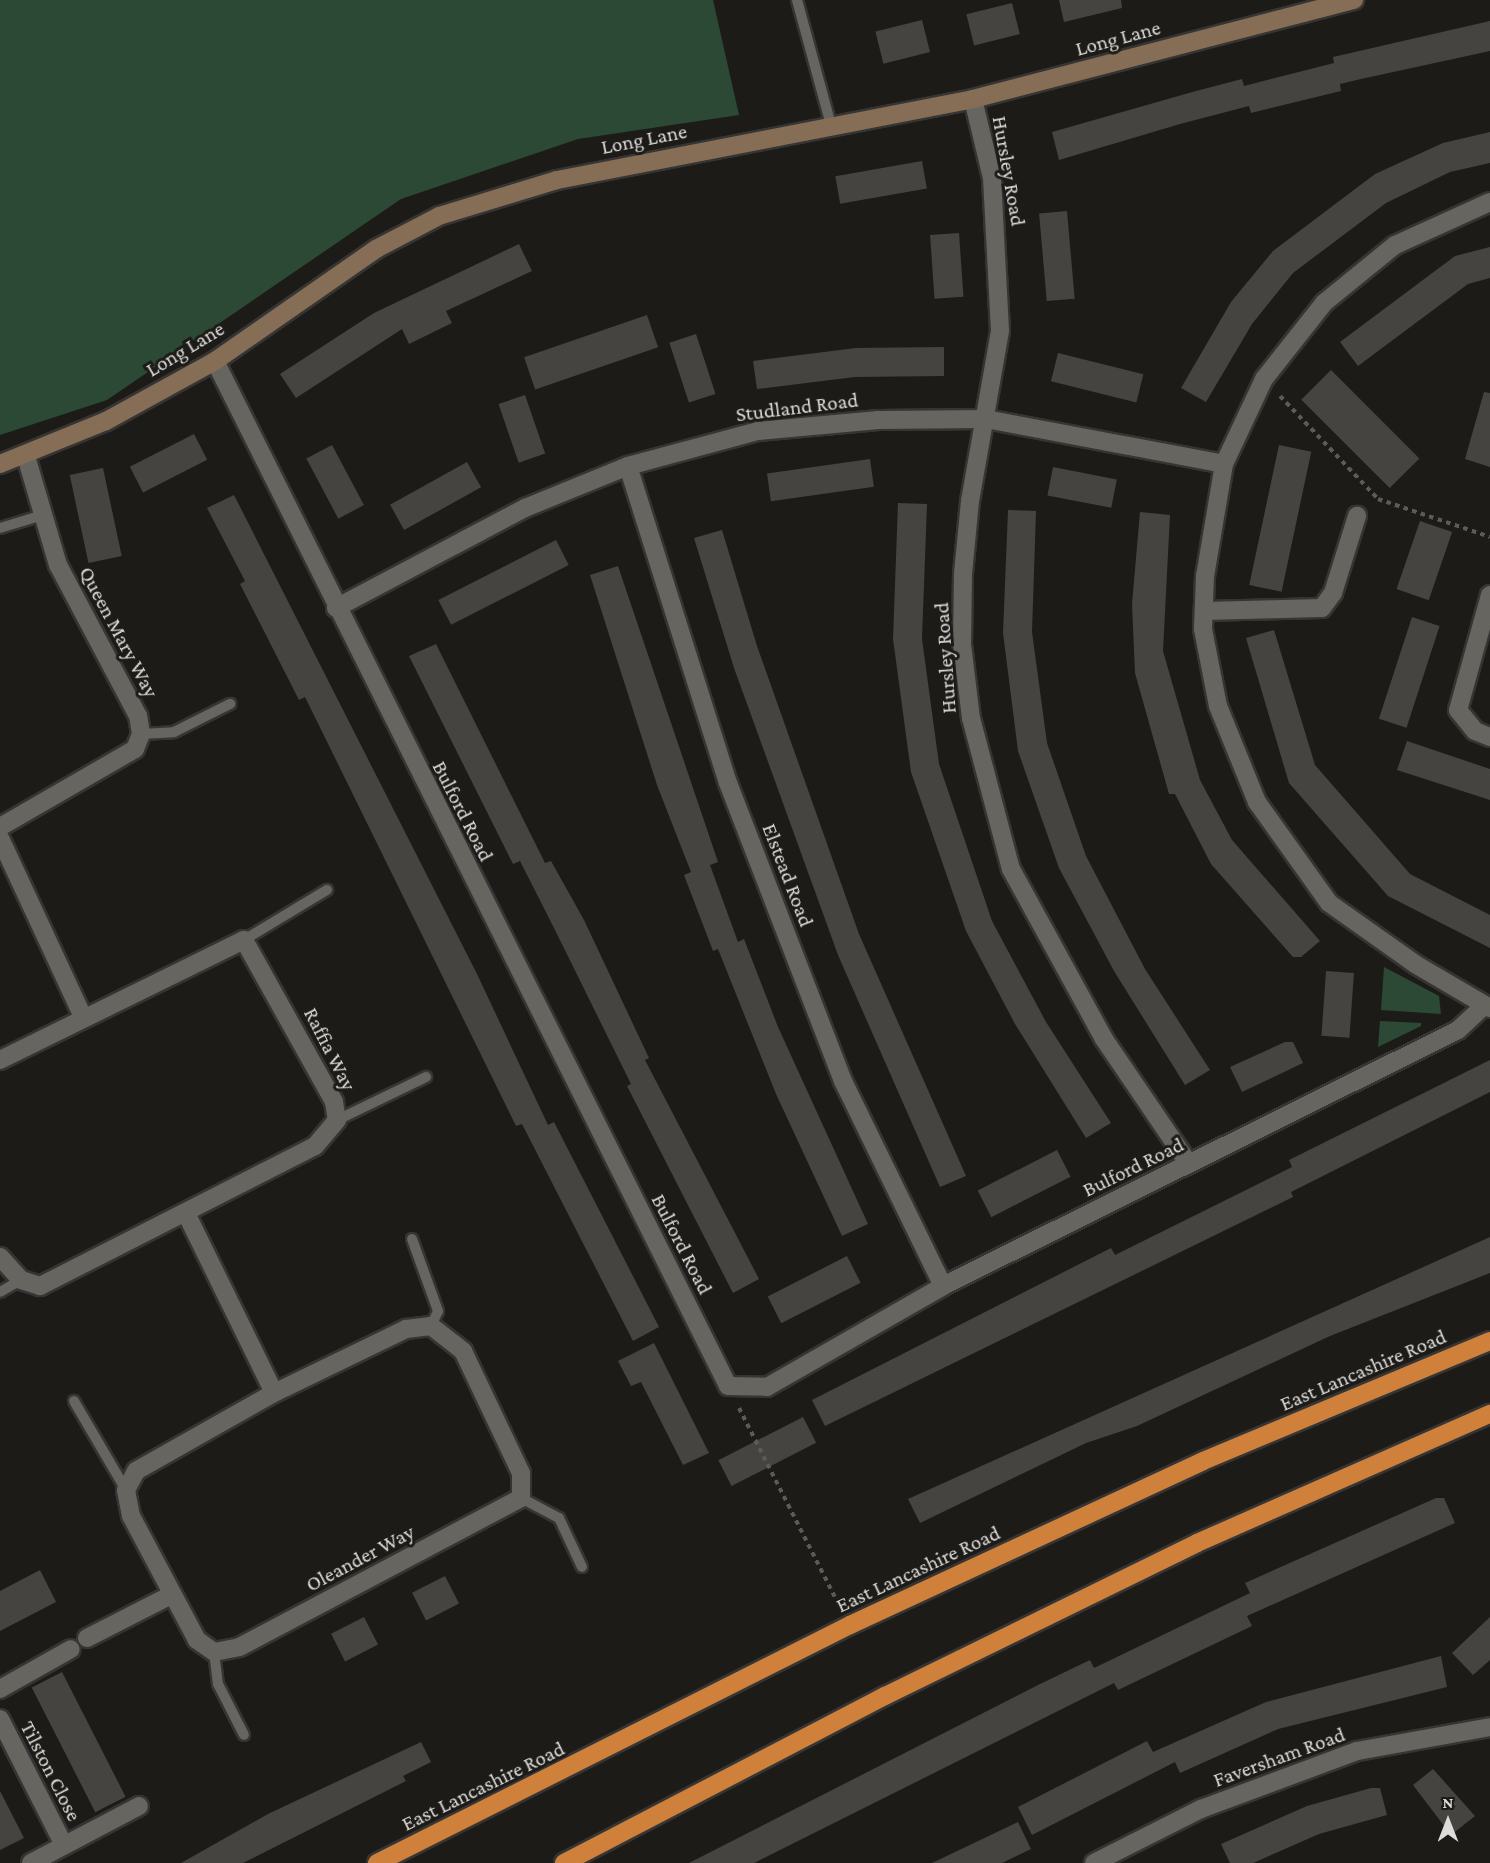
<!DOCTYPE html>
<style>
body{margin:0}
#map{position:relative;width:1490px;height:1863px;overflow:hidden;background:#1d1b18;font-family:"Crimson Pro",serif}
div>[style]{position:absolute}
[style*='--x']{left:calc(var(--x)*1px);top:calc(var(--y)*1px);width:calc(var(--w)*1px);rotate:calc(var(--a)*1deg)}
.green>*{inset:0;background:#2c4935}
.building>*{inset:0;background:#454440;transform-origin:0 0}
.path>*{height:4px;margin-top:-2px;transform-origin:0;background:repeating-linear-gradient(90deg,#5c5b58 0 4.5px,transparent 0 9px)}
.roads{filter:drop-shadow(2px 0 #363533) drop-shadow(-2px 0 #363533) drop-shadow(0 2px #363533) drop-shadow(0 -2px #363533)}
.lane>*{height:10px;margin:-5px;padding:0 5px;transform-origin:5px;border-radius:5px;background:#676560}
.street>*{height:18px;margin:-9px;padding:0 9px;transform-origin:9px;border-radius:9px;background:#676560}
.secondary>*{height:18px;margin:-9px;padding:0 9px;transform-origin:9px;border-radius:9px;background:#866d55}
.highway>*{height:18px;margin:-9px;padding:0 9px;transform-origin:9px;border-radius:9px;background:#cf803b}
span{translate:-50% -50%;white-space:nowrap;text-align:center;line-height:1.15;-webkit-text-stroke:6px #1d1b18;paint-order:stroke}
.street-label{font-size:21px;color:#dddcda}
.north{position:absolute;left:1418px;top:1791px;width:60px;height:60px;-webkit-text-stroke:4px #1d1b18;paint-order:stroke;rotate:0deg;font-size:16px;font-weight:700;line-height:24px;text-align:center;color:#dddcda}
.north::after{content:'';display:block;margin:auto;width:21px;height:27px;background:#dddcda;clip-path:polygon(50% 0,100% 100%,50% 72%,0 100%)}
</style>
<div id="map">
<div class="green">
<div style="clip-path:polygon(0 0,713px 0,739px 115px,578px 139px,401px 199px,107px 400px,0 435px)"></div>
<div style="clip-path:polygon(1384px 967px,1439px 996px,1441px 1014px,1381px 1010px)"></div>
<div style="clip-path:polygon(1380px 1021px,1421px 1023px,1421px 1026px,1378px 1047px)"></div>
</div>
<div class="building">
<div style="clip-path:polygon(1059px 0,1121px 0,1122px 8px,1064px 22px)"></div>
<div style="left:1012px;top:3px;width:32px;height:47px;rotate:76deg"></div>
<div style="left:922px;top:20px;width:33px;height:48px;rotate:76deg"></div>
<div style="clip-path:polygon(1490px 21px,1490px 51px,1361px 79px,1340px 84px,1341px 91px,1251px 113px,1249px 106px,1180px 124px,1059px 160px,1052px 132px,1196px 91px,1242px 79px,1244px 86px,1334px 63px,1333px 57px)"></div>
<div style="clip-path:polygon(1490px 132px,1490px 163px,1450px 172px,1386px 203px,1293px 273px,1252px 324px,1206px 402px,1181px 388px,1231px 302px,1273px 251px,1375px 174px,1443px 143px)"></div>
<div style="left:922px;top:161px;width:28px;height:88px;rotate:80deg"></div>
<div style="left:1067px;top:211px;width:88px;height:28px;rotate:85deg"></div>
<div style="left:959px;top:233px;width:64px;height:29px;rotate:86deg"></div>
<div style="clip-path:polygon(519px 244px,532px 271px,446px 311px,452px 323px,409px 344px,402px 329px,296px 398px,280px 374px,374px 313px)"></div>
<div style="clip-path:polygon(1490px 247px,1490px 278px,1468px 284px,1358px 366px,1340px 342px,1455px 256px)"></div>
<div style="left:647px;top:315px;width:34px;height:130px;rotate:71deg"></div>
<div style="left:696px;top:334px;width:63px;height:28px;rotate:72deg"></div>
<div style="clip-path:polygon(944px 347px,944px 376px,855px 377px,757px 389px,753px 361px,856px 348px)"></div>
<div style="left:1058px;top:353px;width:88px;height:29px;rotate:14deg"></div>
<div style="left:1331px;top:370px;width:125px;height:42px;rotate:45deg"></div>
<div style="clip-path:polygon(1484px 392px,1490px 393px,1490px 467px,1465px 459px)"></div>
<div style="left:525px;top:395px;width:62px;height:28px;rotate:71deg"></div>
<div style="left:194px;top:434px;width:29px;height:72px;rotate:63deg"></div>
<div style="left:332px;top:445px;width:68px;height:29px;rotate:62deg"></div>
<div style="left:1279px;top:445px;width:33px;height:143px;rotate:12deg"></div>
<div style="left:870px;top:459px;width:28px;height:104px;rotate:82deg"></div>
<div style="left:467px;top:462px;width:29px;height:88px;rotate:61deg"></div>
<div style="left:1053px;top:467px;width:65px;height:29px;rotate:11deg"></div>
<div style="left:103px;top:468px;width:90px;height:34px;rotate:78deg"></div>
<div style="clip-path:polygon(234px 495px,477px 974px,548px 1125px,554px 1122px,659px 1327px,633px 1341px,522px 1124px,516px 1126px,305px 697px,299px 700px,240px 584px,245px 581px,207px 508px)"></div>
<div style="clip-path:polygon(898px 503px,927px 504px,922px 639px,939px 764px,992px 921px,1046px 1022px,1111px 1123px,1086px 1138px,1015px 1024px,966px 931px,911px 772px,893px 639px)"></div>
<div style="clip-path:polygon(1008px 510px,1036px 511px,1032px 632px,1047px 743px,1086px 856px,1145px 969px,1210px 1070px,1185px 1085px,1114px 971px,1059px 868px,1018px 751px,1003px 633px)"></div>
<div style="clip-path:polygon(1140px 512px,1170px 515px,1163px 651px,1200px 780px,1232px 840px,1320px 941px,1301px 957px,1293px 957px,1211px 864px,1175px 794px,1169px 794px,1135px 673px,1132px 604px)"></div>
<div style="left:1420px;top:521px;width:34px;height:72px;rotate:19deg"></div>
<div style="clip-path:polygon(722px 530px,757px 646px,859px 934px,966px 1176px,940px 1187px,838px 955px,734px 668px,694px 538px)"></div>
<div style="left:556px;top:540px;width:28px;height:132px;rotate:63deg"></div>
<div style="clip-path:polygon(618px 566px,718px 862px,710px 865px,738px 942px,744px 939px,778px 1027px,868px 1224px,842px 1236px,776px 1094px,718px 949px,713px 951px,684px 875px,691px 872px,657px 785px,590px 575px)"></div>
<div style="left:1412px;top:617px;width:29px;height:107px;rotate:18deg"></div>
<div style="clip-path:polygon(1274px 630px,1315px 765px,1410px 874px,1490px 915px,1490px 948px,1388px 896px,1289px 783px,1246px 638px)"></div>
<div style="clip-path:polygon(436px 644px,545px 863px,551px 861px,584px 920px,649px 1058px,645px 1060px,759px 1279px,733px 1293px,627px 1086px,631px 1084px,555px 930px,520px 861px,513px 864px,409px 656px)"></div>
<div style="clip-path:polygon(1407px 741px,1490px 769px,1490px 800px,1397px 770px)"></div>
<div style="left:1326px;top:971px;width:28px;height:65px;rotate:4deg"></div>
<div style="clip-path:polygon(1285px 1042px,1293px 1042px,1303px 1063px,1242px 1092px,1230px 1067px)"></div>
<div style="clip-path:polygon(1490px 1060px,1490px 1092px,1291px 1192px,1293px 1197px,825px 1426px,812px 1400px,1111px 1248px,1115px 1255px,1242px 1192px,1292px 1167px,1289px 1160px)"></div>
<div style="left:1057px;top:1150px;width:30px;height:89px;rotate:63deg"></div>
<div style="clip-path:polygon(1490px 1237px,1490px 1273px,1330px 1336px,1137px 1426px,1086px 1443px,920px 1523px,908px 1499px)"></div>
<div style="left:847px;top:1256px;width:30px;height:89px;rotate:63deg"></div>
<div style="clip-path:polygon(654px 1343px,709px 1453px,683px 1465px,641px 1382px,631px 1386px,618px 1361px)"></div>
<div style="left:803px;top:1417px;width:29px;height:95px;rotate:63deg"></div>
<div style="clip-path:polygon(1436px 1498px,1444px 1498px,1455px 1523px,1247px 1616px,1252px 1626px,1118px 1690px,1114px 1683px,754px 1863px,689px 1863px,1038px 1685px,1090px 1660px,1094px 1668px,1250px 1593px,1245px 1583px)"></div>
<div style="clip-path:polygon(40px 1570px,56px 1602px,0 1631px,0 1591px)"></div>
<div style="left:445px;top:1576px;width:31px;height:37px;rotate:63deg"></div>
<div style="left:364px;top:1617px;width:31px;height:37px;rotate:63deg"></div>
<div style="clip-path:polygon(1490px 1617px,1490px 1660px,1473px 1675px,1452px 1653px)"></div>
<div style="clip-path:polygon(1441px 1656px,1447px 1687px,1278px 1729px,1180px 1773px,1175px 1762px,1032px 1835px,1018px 1807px,1147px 1741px,1153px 1752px,1266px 1702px)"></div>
<div style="left:62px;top:1672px;width:140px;height:34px;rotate:63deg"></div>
<div style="clip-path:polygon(421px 1742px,431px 1762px,403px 1776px,406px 1781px,243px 1863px,181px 1863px,268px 1814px)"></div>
<div style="clip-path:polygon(1433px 1769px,1475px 1816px,1451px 1835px,1413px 1785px)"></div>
<div style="clip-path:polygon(1371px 1788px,1380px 1788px,1387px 1815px,1319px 1834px,1253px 1863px,1230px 1863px,1221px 1844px,1307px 1806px)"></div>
<div style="clip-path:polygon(0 1791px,24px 1838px,0 1850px)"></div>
<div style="clip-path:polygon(1018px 1822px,1031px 1849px,1002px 1863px,932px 1863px)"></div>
</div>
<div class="path">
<div style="--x:1280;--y:396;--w:142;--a:46.4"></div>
<div style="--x:1378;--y:499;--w:118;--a:18.7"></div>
<div style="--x:739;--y:1408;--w:223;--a:63.1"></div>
</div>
<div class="roads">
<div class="lane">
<div style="--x:797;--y:0;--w:130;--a:74.8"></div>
<div style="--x:0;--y:528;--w:45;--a:-16.8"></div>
<div style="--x:141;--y:734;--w:33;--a:-3"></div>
<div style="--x:174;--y:732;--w:63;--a:-26.6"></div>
<div style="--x:244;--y:940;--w:97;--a:-31.1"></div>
<div style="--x:337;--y:1120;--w:99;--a:-25.8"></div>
<div style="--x:412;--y:1239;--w:77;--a:70.1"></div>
<div style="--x:438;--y:1311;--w:17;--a:115"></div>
<div style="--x:0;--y:1292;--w:24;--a:-30"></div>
<div style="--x:74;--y:1401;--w:103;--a:59.7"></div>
<div style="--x:521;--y:1498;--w:43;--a:27.8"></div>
<div style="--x:559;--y:1518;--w:54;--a:64.9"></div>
<div style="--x:214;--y:1652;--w:32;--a:83"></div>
<div style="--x:218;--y:1684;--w:57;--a:63"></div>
</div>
<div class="street">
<div style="--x:973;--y:99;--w:81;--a:76.5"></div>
<div style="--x:992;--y:178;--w:153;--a:87"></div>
<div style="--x:1000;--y:331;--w:173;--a:100"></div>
<div style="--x:970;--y:501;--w:73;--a:95.5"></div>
<div style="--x:963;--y:574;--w:70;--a:90.8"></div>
<div style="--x:962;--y:644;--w:75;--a:83.1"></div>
<div style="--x:971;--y:718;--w:156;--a:75.2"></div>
<div style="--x:1011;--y:869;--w:194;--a:61.3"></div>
<div style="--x:1104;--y:1039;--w:151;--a:55.8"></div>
<div style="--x:1490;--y:202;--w:104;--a:155.6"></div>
<div style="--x:1395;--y:245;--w:92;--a:140.8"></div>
<div style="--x:1324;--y:303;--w:97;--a:128.3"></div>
<div style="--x:1264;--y:379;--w:94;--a:115.2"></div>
<div style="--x:1224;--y:464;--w:114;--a:99.6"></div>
<div style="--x:1205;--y:576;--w:53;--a:92.2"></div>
<div style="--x:1203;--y:629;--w:78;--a:79"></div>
<div style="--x:1218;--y:706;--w:104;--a:67.9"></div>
<div style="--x:1257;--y:802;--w:124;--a:54.5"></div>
<div style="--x:1329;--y:903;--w:105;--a:35.3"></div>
<div style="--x:1415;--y:964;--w:87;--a:30.4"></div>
<div style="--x:215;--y:361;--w:1146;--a:63.41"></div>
<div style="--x:728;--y:1386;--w:39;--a:1"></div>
<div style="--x:767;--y:1387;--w:203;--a:-29.8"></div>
<div style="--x:943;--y:1286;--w:575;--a:-26.43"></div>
<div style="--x:1458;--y:1030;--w:35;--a:-43"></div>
<div style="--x:628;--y:466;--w:332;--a:72.5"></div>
<div style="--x:728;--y:783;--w:319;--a:68.9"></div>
<div style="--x:843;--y:1081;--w:228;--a:64"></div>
<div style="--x:1490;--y:595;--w:119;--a:105.5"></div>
<div style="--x:1458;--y:710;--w:27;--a:51"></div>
<div style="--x:1475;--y:731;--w:16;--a:22"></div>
<div style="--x:336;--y:608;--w:214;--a:-27.9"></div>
<div style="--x:525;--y:508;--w:111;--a:-22.2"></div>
<div style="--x:628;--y:466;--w:135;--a:-15.1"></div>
<div style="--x:758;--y:431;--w:121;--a:-5.2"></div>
<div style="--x:878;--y:420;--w:108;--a:-0.5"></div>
<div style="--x:986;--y:419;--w:242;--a:10.7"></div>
<div style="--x:1204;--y:611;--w:118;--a:-1.5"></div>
<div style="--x:1322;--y:608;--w:19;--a:-54"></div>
<div style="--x:1333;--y:593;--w:81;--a:-72.7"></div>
<div style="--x:0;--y:827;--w:156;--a:-30"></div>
<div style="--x:135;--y:749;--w:16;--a:-68"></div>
<div style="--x:141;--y:734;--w:18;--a:-99"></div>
<div style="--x:138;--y:716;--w:171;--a:-117.9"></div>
<div style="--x:58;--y:565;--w:114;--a:-106.4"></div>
<div style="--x:0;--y:838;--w:197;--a:65.1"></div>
<div style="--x:0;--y:1060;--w:272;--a:-26.2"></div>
<div style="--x:244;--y:940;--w:185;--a:60.9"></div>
<div style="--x:334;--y:1102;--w:18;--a:81"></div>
<div style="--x:337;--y:1120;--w:34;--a:130"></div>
<div style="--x:315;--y:1146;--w:309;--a:153"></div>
<div style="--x:40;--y:1286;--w:20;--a:-162"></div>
<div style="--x:21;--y:1280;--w:31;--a:-132"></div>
<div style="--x:186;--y:1213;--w:200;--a:63.9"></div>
<div style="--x:431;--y:1326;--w:41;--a:38"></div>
<div style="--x:463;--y:1351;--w:135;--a:64.6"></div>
<div style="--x:521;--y:1473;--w:25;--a:90"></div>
<div style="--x:521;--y:1498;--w:318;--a:152.1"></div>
<div style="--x:240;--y:1647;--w:26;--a:169"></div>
<div style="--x:214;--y:1652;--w:21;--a:-145"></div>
<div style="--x:197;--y:1640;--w:140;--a:-118"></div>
<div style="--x:131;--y:1516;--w:26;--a:-101"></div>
<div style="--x:126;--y:1490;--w:21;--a:-62"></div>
<div style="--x:136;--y:1471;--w:159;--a:-29.5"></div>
<div style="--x:274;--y:1393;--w:147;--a:-25.9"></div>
<div style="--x:406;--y:1329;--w:25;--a:-7"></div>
<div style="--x:87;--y:1638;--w:94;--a:-27.1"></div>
<div style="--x:0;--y:1689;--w:81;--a:-29.4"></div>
<div style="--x:0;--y:1719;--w:139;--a:63.1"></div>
<div style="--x:31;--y:1863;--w:122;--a:-27.8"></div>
<div style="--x:1094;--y:1863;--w:120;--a:-26.8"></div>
<div style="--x:1201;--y:1809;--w:166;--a:-20.4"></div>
<div style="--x:1357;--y:1751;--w:135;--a:-10.2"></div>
</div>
<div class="secondary">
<div style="--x:0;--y:464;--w:114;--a:-22.1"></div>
<div style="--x:106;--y:421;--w:124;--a:-28.8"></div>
<div style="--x:215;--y:361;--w:196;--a:-34.8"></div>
<div style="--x:376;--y:249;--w:71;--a:-27.6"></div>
<div style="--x:439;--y:216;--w:123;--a:-17"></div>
<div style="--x:557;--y:180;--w:424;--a:-11"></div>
<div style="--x:973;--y:99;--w:394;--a:-14.6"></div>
</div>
<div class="highway">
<div style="--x:377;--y:1863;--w:530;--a:-26.71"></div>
<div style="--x:850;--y:1625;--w:389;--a:-24.9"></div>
<div style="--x:1203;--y:1461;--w:311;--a:-22.7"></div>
<div style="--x:564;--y:1863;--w:362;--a:-27.5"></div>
<div style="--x:885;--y:1696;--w:347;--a:-26.1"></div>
<div style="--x:1197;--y:1543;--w:320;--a:-23.8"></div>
</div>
</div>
<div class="street-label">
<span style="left:1118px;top:38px;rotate:-15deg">Long Lane</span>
<span style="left:644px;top:139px;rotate:-11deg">Long Lane</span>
<span style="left:1009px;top:171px;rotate:80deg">Hursley Road</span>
<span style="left:185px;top:349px;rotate:-31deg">Long Lane</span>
<span style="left:797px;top:407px;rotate:-7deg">Studland Road</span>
<span style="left:119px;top:632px;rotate:62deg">Queen Mary Way</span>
<span style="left:945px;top:658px;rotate:-94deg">Hursley Road</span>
<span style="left:463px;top:811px;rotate:63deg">Bulford Road</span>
<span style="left:788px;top:875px;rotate:69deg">Elstead Road</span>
<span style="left:330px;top:1049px;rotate:63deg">Raffia Way</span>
<span style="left:1133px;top:1167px;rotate:-26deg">Bulford Road</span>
<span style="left:682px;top:1244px;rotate:63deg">Bulford Road</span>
<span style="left:1363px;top:1370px;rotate:-23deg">East Lancashire Road</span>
<span style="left:360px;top:1558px;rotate:-28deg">Oleander Way</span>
<span style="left:918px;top:1569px;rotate:-25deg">East Lancashire Road</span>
<span style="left:1279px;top:1757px;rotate:-20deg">Faversham Road</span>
<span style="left:51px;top:1771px;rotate:63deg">Tilston Close</span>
<span style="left:483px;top:1786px;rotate:-26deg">East Lancashire Road</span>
</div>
<div class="north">N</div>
</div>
